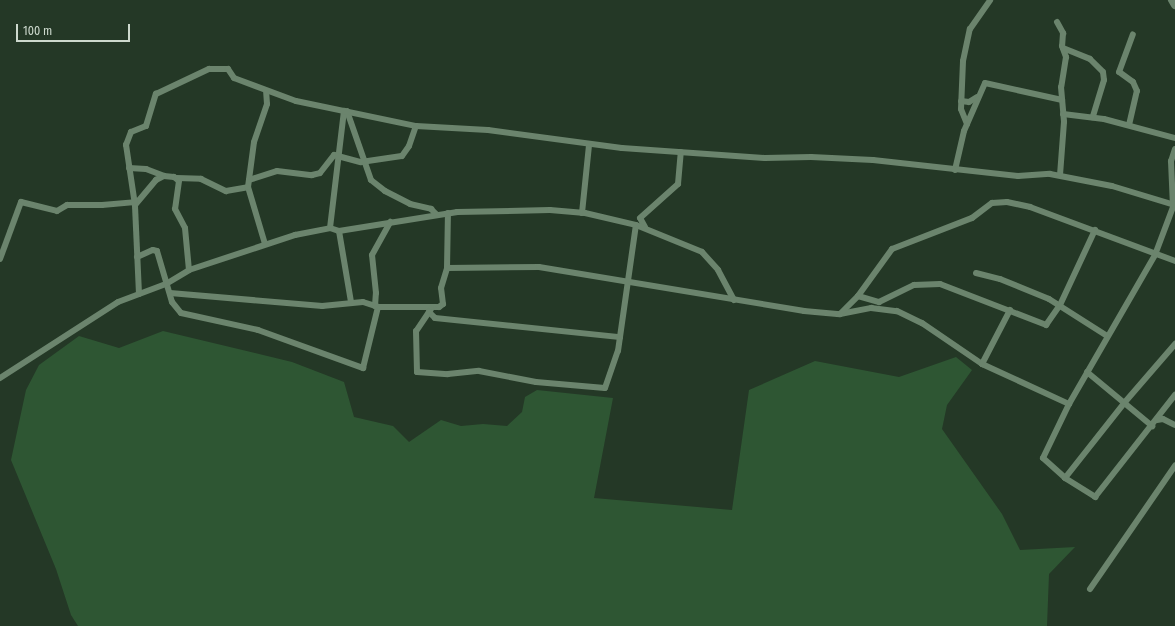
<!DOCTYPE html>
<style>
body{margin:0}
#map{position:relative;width:1175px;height:626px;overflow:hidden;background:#243826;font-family:"Fira Sans Condensed",sans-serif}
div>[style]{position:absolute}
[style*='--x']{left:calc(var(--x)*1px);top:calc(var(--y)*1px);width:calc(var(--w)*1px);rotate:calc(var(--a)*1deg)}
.green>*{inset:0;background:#2e5633}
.minor>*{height:6px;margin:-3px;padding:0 3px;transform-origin:3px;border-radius:3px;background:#6b846d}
.tertiary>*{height:8px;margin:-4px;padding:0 4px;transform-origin:4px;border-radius:4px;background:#6b846d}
span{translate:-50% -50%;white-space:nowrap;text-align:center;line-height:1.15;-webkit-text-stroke:4px #243826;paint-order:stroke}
.scale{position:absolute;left:16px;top:24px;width:114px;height:18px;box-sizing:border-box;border:2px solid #cdd9cd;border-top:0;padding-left:5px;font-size:12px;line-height:14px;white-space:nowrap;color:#cdd9cd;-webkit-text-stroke:3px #243826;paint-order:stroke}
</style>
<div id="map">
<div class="green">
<div style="clip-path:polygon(163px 331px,292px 362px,344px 382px,354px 417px,393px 426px,409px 442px,441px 420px,461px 426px,483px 424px,507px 426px,522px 412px,525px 397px,537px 390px,613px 398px,594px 498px,732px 510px,749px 390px,815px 361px,899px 377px,956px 357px,972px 370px,947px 405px,942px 429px,1002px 514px,1020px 550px,1075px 547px,1049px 574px,1047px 626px,78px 626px,71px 615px,56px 569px,11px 460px,26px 390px,39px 365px,79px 336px,119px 348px)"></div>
</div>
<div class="minor">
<div style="--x:1057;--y:22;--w:13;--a:61"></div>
<div style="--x:1063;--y:33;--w:13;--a:94"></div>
<div style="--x:1062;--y:46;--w:12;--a:70"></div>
<div style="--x:1066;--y:57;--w:30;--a:99"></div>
<div style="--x:1061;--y:87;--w:35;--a:85"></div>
<div style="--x:1064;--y:122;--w:53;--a:94.3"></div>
<div style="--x:1063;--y:48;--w:29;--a:22"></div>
<div style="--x:1090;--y:59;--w:18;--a:45"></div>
<div style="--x:1103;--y:72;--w:8;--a:83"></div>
<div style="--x:1104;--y:80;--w:39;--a:107"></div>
<div style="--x:961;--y:101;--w:8;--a:7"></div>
<div style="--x:969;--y:102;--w:9;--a:-32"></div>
<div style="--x:347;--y:111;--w:73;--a:70.8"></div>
<div style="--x:371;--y:180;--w:18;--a:38"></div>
<div style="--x:385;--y:191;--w:28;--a:27"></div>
<div style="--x:410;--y:204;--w:22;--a:13"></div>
<div style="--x:431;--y:209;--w:8;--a:45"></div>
<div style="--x:1063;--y:114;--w:41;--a:7"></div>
<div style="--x:1104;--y:119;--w:73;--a:15"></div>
<div style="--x:967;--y:124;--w:16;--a:-112"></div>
<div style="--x:961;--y:109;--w:48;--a:-87.6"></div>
<div style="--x:963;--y:61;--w:33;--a:-78"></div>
<div style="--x:970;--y:29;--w:35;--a:-55"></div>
<div style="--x:1129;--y:125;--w:35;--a:-77"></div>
<div style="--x:1137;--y:91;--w:10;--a:-114"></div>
<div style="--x:1133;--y:82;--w:17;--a:-144"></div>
<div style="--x:1119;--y:72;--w:40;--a:-69.8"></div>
<div style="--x:1175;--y:149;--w:13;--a:108"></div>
<div style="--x:1171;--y:161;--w:46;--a:87.5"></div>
<div style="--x:1173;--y:207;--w:51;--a:110.6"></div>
<div style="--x:1155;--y:255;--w:172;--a:120"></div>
<div style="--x:1069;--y:404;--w:60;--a:115.7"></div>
<div style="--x:1043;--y:458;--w:30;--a:42"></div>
<div style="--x:1065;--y:478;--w:36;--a:32"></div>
<div style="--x:1095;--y:497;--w:130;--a:-51.9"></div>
<div style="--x:129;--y:168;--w:17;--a:3"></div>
<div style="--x:146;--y:169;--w:19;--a:21"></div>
<div style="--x:164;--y:176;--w:10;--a:6"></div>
<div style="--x:174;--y:177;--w:6;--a:39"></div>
<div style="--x:179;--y:181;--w:28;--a:98"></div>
<div style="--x:175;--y:209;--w:21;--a:62"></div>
<div style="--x:185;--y:228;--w:42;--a:84.6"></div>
<div style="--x:955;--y:170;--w:40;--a:-77"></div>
<div style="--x:964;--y:131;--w:52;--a:-66.4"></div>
<div style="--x:985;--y:83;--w:79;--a:12.4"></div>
<div style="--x:177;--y:178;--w:24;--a:2"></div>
<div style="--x:201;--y:179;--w:28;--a:26"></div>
<div style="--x:226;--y:191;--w:22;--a:-10"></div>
<div style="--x:249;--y:180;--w:29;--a:-18"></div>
<div style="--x:277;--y:171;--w:35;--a:7"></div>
<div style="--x:312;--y:175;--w:8;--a:-14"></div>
<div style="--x:320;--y:173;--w:23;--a:-52"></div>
<div style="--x:334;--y:155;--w:28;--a:15"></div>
<div style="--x:361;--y:162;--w:41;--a:-8.3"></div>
<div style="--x:402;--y:156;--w:12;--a:-55"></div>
<div style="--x:409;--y:146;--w:21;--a:-71"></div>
<div style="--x:135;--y:205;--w:33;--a:-50"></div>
<div style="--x:156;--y:180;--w:9;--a:-27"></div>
<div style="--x:582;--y:213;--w:68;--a:-84.1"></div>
<div style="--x:645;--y:227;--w:10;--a:-119"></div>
<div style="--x:640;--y:218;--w:51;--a:-41.8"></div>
<div style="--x:678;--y:184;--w:32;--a:-85"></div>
<div style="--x:330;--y:228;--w:118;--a:-83.2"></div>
<div style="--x:339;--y:231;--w:72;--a:80.4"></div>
<div style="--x:265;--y:244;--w:59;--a:-106.6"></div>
<div style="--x:248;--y:187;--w:45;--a:-82.4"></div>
<div style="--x:254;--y:142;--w:40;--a:-71.1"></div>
<div style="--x:267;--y:104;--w:13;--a:-94"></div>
<div style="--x:137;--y:257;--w:17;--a:-24"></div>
<div style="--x:153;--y:250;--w:4;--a:14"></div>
<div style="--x:157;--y:251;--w:53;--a:73.6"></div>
<div style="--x:172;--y:302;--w:14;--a:51"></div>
<div style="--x:181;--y:313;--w:79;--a:12.4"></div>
<div style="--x:258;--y:330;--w:112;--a:19.9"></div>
<div style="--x:363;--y:368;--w:63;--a:-76.2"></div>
<div style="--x:0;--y:259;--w:61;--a:-69.8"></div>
<div style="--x:21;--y:202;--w:37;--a:14"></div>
<div style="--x:57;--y:211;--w:12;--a:-31"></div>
<div style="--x:67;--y:205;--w:35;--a:0"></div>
<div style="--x:102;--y:205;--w:33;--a:-5"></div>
<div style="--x:447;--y:268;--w:92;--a:-0.6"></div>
<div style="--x:539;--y:267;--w:269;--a:9.4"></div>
<div style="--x:804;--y:311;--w:36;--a:5"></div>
<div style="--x:840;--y:314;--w:32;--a:-11"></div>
<div style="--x:871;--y:308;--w:26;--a:7"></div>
<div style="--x:897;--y:311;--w:28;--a:26"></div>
<div style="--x:922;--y:323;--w:73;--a:34.3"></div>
<div style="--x:982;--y:364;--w:96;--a:24.7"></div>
<div style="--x:976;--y:273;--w:25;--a:14"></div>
<div style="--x:1000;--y:279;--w:53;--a:22.2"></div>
<div style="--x:1049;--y:299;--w:69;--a:32.5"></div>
<div style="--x:170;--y:293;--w:153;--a:4.9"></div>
<div style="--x:322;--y:306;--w:41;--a:-5.6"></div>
<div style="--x:363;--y:302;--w:16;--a:18"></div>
<div style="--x:378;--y:307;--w:61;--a:0"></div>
<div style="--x:439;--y:307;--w:5;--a:-37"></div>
<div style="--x:443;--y:304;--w:16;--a:-97"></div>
<div style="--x:441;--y:288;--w:21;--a:-73"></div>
<div style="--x:447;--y:268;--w:55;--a:-89"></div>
<div style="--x:139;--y:294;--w:89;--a:-92.6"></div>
<div style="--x:135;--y:205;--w:61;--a:-98.5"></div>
<div style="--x:126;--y:145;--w:14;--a:-69"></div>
<div style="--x:131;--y:132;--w:16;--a:-22"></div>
<div style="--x:146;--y:126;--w:34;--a:-73"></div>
<div style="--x:156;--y:94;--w:59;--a:-25.3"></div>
<div style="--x:209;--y:69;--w:19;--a:0"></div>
<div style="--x:228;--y:69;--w:11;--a:56"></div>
<div style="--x:234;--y:78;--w:66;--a:20.4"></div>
<div style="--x:296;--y:101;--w:123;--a:11.8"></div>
<div style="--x:416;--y:126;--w:72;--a:3.2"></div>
<div style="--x:488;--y:130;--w:135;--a:7.7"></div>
<div style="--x:622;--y:148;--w:143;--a:4"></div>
<div style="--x:765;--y:158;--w:46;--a:-1.2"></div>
<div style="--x:811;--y:157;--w:62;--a:2.8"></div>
<div style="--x:873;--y:160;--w:146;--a:6.3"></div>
<div style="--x:1018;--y:176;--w:32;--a:-4"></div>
<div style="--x:1050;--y:174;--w:63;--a:11"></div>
<div style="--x:1112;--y:186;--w:66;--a:16.8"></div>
<div style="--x:858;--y:296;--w:22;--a:16"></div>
<div style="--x:879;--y:302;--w:39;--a:-26"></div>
<div style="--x:914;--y:285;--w:26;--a:-2"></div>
<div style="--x:940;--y:284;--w:114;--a:21.1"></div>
<div style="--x:1046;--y:325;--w:24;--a:-55"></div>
<div style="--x:1060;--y:305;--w:83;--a:-65"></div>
<div style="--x:375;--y:306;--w:13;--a:-86"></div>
<div style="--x:376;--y:293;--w:38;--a:-96"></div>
<div style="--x:372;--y:255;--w:38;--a:-61"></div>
<div style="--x:431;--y:309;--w:4;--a:124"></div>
<div style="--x:429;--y:312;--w:8;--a:45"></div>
<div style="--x:435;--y:318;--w:186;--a:5.9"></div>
<div style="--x:429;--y:312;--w:23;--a:124"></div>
<div style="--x:416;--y:331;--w:41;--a:88.6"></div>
<div style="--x:417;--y:372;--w:31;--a:4"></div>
<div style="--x:448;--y:374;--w:31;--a:-6"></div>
<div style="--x:479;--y:371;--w:58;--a:10.9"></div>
<div style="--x:536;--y:382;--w:69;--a:5"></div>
<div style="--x:605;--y:388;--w:39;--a:-71"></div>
<div style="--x:618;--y:351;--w:127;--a:-81.9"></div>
<div style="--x:840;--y:314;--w:25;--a:-45"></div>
<div style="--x:858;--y:296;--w:58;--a:-54.1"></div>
<div style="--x:892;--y:249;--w:86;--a:-21.2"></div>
<div style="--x:972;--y:218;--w:25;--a:-37"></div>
<div style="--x:992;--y:203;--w:15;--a:-4"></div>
<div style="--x:1007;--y:202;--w:24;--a:12"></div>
<div style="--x:1030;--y:207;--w:155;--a:20.4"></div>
<div style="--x:982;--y:364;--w:61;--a:-62.6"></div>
<div style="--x:1087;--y:372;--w:85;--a:39.7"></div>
<div style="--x:0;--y:378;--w:140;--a:-32.8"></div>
<div style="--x:118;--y:302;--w:51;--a:-20.6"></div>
<div style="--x:166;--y:284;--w:27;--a:-31"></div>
<div style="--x:189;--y:270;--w:112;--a:-18.3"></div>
<div style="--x:295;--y:235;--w:36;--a:-11"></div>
<div style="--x:330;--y:228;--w:9;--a:18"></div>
<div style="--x:339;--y:231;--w:120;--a:-9.1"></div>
<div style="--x:457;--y:212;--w:93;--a:-1.2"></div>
<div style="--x:550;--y:210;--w:35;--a:5"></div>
<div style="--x:585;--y:213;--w:52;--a:13.2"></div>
<div style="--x:636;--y:225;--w:71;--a:22.2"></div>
<div style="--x:702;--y:252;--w:24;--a:48"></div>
<div style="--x:718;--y:270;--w:34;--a:62"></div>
<div style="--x:1157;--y:420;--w:6;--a:-9"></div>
<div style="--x:1163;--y:419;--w:13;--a:27"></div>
<div style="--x:1065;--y:478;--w:97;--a:-51.7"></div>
<div style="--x:1125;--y:402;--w:77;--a:-49.2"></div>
<div style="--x:1090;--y:589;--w:150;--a:-55.4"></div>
</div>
<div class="tertiary">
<div style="--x:1172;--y:0;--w:6;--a:59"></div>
</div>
<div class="scale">100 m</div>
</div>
